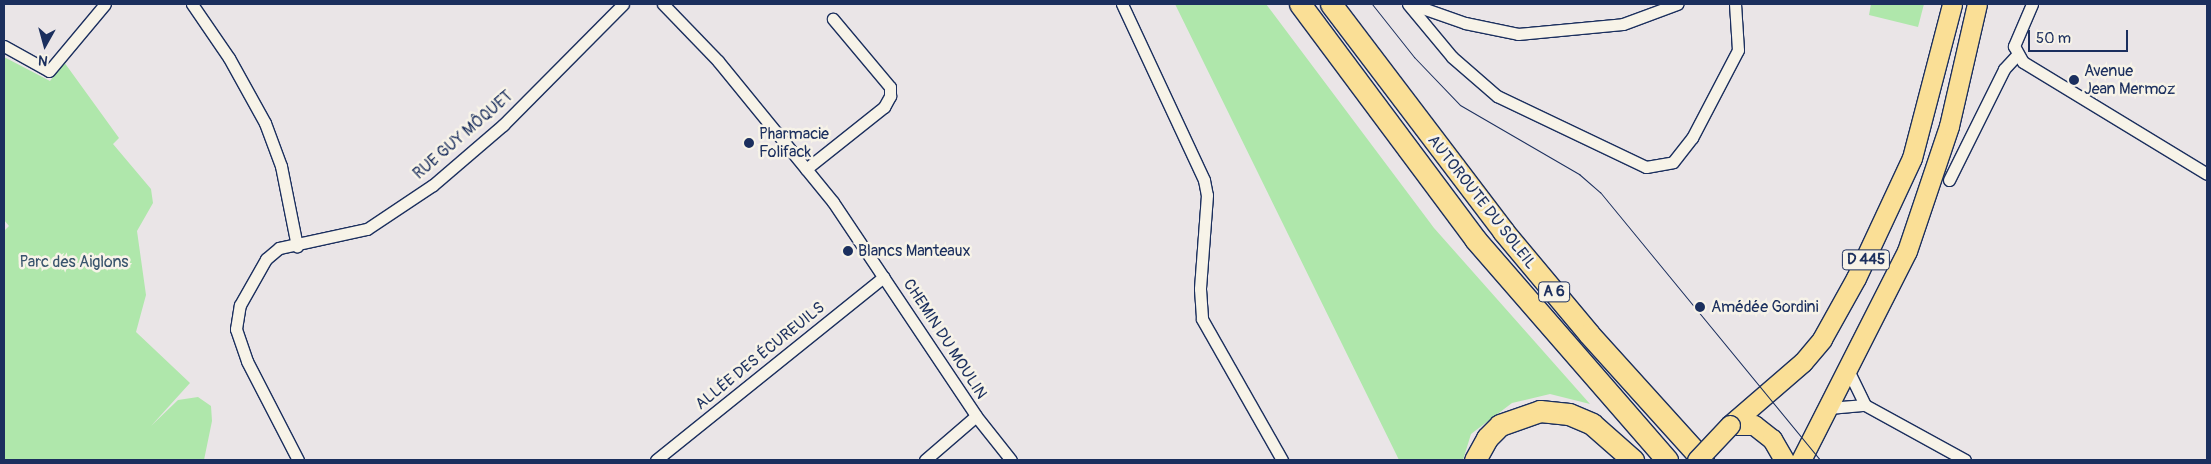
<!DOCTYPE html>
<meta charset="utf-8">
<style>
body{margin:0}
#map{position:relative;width:2211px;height:464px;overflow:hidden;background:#eae5e7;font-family:Pangolin,sans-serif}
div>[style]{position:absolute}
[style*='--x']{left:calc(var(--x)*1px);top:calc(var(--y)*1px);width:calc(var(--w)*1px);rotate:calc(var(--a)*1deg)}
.green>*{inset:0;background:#afe7ab}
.roads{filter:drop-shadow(1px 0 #1b2f5e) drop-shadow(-1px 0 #1b2f5e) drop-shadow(0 1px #1b2f5e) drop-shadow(0 -1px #1b2f5e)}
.minor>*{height:11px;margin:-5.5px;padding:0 5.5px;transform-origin:5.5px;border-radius:5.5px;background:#f7f3e8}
.primary>*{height:19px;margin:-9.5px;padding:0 9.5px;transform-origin:9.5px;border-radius:9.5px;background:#fadf96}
.motorway>*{height:21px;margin:-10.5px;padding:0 10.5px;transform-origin:10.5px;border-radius:10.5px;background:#fadf96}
.tram>*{height:1px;margin:-0.5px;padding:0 0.5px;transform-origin:0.5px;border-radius:0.5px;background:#1b2f5e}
.bridges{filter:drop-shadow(1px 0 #1b2f5e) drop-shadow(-1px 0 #1b2f5e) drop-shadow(0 1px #1b2f5e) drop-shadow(0 -1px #1b2f5e)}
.primary-bridge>*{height:19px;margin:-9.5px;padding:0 9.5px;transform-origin:9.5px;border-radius:9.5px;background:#fadf96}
.dots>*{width:14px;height:14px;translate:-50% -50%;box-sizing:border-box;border:2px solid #f7f3e8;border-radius:50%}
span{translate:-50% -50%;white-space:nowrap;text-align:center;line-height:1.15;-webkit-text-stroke:5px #f7f3e8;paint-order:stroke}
.shield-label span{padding:1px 4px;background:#f7f3e8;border:1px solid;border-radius:4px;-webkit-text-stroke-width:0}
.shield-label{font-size:15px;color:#1b2f5e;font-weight:700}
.poi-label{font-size:16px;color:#1b2f5e}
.left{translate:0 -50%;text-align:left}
.street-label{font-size:16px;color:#1b2f5e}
.park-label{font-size:16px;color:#39546d}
.frame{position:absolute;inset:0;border:5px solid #1b2f5e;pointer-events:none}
.north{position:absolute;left:20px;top:20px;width:50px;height:50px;-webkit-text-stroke:4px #f7f3e8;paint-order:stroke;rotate:187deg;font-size:14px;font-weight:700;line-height:20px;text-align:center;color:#1b2f5e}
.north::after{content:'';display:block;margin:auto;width:18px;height:22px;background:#1b2f5e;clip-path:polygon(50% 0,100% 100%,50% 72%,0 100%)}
.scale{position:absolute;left:2028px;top:30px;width:100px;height:22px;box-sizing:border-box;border:2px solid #1b2f5e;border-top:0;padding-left:6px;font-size:15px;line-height:18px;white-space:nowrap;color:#1b2f5e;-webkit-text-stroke:4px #f7f3e8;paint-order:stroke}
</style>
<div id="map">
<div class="green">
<div style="clip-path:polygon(1175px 4px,1266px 4px,1434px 228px,1590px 404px,1550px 394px,1512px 403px,1471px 434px,1463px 460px,1399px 460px)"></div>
<div style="clip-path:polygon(1871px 4px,1924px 4px,1918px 27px,1869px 15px)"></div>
<div style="clip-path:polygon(4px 57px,50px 81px,64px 62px,119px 138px,113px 144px,151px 189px,153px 203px,137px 231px,146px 295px,136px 332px,190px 383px,151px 426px,178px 400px,198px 397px,211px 406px,212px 421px,204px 460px,4px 460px,4px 231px,9px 226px,4px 220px)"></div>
</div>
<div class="roads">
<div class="minor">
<div style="--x:192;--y:4;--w:65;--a:55.6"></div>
<div style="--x:229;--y:58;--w:74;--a:61"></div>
<div style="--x:265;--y:123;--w:46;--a:69.6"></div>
<div style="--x:281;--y:166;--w:82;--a:78.7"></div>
<div style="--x:663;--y:4;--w:79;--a:46"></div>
<div style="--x:718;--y:61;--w:182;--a:50.8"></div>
<div style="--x:833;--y:202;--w:257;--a:56.2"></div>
<div style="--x:976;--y:416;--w:56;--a:51.5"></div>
<div style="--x:1122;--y:4;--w:194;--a:65"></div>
<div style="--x:1204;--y:180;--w:15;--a:79"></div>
<div style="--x:1207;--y:195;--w:94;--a:94.3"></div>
<div style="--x:1200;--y:289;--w:30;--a:86"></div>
<div style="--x:1202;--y:319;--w:162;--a:60.4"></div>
<div style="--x:1408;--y:4;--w:69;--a:50.3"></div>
<div style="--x:1452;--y:57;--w:60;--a:40.9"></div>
<div style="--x:1497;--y:96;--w:165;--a:25.5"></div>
<div style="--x:1646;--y:167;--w:27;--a:-10"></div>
<div style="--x:1673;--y:162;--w:31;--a:-52"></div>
<div style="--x:1692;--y:138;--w:99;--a:-62.4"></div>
<div style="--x:1738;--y:50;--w:46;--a:-93.7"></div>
<div style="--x:1411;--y:4;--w:57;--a:19.4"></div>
<div style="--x:1465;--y:23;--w:54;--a:11.7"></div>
<div style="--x:1518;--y:34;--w:105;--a:-5.4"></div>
<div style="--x:1623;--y:24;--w:58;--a:-20.3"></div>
<div style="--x:2032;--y:4;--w:46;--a:113.2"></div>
<div style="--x:2014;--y:46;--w:18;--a:61"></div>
<div style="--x:2023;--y:62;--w:215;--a:31.3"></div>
<div style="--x:4;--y:46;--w:51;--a:29.1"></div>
<div style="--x:49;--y:71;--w:87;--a:-50.1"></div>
<div style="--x:806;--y:169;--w:100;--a:-38.5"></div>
<div style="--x:884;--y:107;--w:13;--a:-61"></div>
<div style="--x:890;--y:96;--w:9;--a:-90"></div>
<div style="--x:890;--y:87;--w:89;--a:-130"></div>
<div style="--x:1949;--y:180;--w:124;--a:-63.6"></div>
<div style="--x:2004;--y:69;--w:19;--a:-47"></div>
<div style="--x:1848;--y:370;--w:39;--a:64"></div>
<div style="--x:1829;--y:408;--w:36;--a:-5"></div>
<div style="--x:1865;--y:405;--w:114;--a:28.8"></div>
<div style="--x:298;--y:460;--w:111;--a:-117.3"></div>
<div style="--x:247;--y:361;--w:34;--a:-109"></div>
<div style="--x:236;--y:329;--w:24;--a:-81"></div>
<div style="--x:240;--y:305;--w:53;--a:-60.5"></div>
<div style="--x:266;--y:259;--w:17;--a:-40"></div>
<div style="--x:279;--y:248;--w:90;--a:-12.2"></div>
<div style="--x:367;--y:229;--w:79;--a:-33.7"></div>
<div style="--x:433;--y:185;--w:92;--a:-40.6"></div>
<div style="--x:503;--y:125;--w:170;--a:-45.2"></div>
<div style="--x:656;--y:460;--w:292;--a:-38.8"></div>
<div style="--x:925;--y:460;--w:67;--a:-40.8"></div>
</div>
<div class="primary">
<div style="--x:1730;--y:425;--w:96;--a:-40.8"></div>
<div style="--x:1803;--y:362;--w:30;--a:-50"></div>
<div style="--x:1822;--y:339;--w:70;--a:-60.9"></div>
<div style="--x:1856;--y:278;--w:132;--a:-65"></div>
<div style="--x:1912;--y:158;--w:159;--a:-75.4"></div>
<div style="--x:1730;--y:425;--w:24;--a:0"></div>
<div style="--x:1754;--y:425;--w:23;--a:38"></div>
<div style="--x:1772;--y:439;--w:24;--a:60"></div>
<div style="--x:1801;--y:460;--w:234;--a:-63.1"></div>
<div style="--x:1907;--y:251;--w:132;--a:-71.4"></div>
<div style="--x:1949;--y:126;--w:125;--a:-77.1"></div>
</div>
<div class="motorway">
<div style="--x:1300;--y:4;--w:293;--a:53.3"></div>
<div style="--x:1475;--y:239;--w:293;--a:49"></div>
<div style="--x:1331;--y:4;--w:285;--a:52.8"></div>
<div style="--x:1503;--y:231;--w:134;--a:50.1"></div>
<div style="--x:1589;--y:334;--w:170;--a:47.9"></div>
<div style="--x:1475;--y:460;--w:25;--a:-61"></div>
<div style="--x:1487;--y:438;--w:18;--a:-45"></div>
<div style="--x:1500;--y:425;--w:42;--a:-19.3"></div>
<div style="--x:1540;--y:411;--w:29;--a:6"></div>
<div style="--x:1569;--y:414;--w:25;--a:23"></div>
<div style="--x:1592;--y:424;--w:55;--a:41.3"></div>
</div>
</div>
<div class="tram">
<div style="--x:1372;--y:4;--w:68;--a:51.6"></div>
<div style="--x:1414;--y:57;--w:66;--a:46.2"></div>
<div style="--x:1460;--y:105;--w:138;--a:30.1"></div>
<div style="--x:1579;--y:174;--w:28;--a:41"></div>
<div style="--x:1600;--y:192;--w:347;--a:50.6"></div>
</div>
<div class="bridges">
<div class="primary-bridge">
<div style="--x:1697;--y:460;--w:48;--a:-46.7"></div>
</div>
</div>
<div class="dots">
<div style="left:2074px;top:80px;background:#1b2f5e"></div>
<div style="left:749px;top:143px;background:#1b2f5e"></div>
<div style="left:848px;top:251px;background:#1b2f5e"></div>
<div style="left:1700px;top:307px;background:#1b2f5e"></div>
</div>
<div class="shield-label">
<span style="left:1866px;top:260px">D 445</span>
<span style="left:1554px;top:292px">A 6</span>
</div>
<div class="poi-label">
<span class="left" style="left:2084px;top:80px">Avenue<br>Jean Mermoz</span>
<span class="left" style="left:759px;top:143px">Pharmacie<br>Folifack</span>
<span class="left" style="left:858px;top:251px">Blancs Manteaux</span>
<span class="left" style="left:1711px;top:307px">Amédée Gordini</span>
</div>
<div class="street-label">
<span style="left:463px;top:135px;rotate:-41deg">RUE GUY MÔQUET</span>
<span style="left:1482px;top:202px;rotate:52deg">AUTOROUTE DU SOLEIL</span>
<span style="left:945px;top:339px;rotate:57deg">CHEMIN DU MOULIN</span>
<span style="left:760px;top:356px;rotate:-39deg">ALLÉE DES ÉCUREUILS</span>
</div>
<div class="park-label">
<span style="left:74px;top:262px">Parc des Aiglons</span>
</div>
<div class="frame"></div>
<div class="north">N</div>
<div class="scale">50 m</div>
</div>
